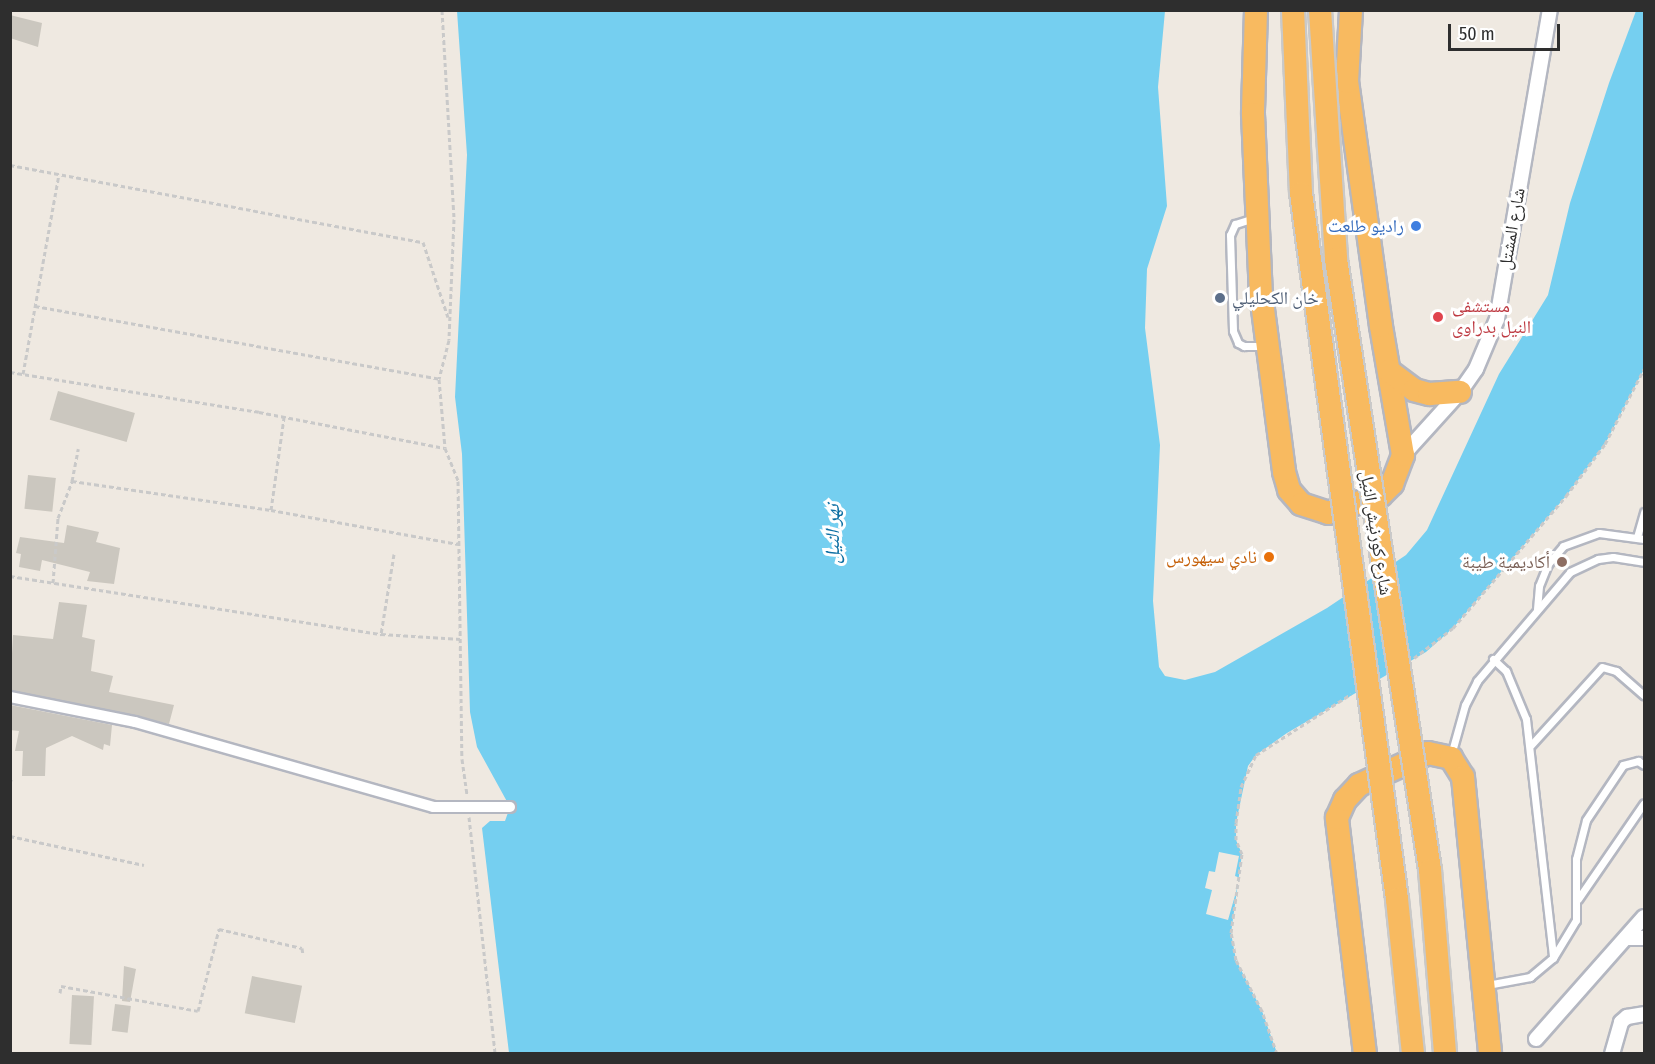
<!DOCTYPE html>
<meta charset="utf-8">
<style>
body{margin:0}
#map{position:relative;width:1655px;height:1064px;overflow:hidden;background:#efe9e1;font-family:"Fira Sans Condensed","Noto Naskh Arabic",sans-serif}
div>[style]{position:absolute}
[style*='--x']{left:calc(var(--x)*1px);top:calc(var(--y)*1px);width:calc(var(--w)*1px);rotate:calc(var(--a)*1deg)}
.water>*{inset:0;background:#75cff0}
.pier>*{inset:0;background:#efe9e1}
.building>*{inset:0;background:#cbc7bf;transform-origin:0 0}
.path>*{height:3px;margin-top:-1.5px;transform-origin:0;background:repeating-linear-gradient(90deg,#c9c9c9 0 4.5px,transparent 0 7.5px)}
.roads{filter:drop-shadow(2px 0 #b4b7c1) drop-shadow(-2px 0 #b4b7c1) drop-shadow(0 2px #b4b7c1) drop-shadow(0 -2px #b4b7c1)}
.service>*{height:7px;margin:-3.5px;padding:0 3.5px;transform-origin:3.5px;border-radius:3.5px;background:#fff}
.pedestrian>*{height:10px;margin:-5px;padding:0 5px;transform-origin:5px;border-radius:5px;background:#fff}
.minor>*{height:14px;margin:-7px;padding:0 7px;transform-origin:7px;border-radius:7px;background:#fff}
.trunk>*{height:22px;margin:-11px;padding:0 11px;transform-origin:11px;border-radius:11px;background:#f8ba60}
.bridges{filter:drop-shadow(2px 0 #c9c9c9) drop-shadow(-2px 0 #c9c9c9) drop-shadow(0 2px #c9c9c9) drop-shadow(0 -2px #c9c9c9)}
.trunk-bridge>*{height:22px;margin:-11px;padding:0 11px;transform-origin:11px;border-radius:11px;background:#f8ba60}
.dots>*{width:16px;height:16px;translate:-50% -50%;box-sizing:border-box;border:3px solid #fff;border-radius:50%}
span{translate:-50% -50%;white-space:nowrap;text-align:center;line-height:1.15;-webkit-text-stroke:6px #fff;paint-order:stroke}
.shop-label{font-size:18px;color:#366cbe}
.right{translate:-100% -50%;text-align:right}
.street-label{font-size:18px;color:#2e2e2e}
.service-label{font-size:18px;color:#4e5e75}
.left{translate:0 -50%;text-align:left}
.health-label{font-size:18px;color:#be3a42}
.food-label{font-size:18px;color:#c56008}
.education-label{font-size:18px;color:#785e54}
.water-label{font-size:20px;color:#0d6fa3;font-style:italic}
.frame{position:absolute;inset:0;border:12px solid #2e2e2e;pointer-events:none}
.scale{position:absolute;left:1448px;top:24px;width:112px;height:27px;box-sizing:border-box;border:3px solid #2e2e2e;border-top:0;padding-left:8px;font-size:18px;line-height:21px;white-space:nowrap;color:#2e2e2e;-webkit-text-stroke:4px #fff;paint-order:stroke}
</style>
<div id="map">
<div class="water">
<div style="clip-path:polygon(457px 11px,1165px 11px,1158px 87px,1167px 206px,1147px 269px,1145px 328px,1160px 445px,1153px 601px,1159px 667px,1165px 676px,1185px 680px,1215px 672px,1327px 608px,1406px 555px,1427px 530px,1499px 374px,1548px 295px,1570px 203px,1609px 83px,1636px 11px,1644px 11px,1644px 369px,1605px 444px,1566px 496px,1453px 628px,1426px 652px,1287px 733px,1256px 755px,1248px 766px,1236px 823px,1236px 840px,1242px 854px,1231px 933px,1236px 960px,1262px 1011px,1277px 1053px,509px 1053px,482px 828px,490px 821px,505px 821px,510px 807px,477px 747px,470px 712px,462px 454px,455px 397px,467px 155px)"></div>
</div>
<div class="pier">
<div style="clip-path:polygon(1219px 852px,1239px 856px,1235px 876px,1240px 878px,1228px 920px,1206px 914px,1212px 890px,1205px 888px,1209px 871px,1215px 872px)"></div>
</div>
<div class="building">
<div style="clip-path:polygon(10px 15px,42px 23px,38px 47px,10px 38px)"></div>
<div style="left:58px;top:391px;width:80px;height:30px;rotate:16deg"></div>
<div style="left:28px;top:475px;width:28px;height:34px;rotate:6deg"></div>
<div style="clip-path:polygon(67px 525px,99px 532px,96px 542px,120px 548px,114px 584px,87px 581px,90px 572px,42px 560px,40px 571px,19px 567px,21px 554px,16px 553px,20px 537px,64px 543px)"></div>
<div style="clip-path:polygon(59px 602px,87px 605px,82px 637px,95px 640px,91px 671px,113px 676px,109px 692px,174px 705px,169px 724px,10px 690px,13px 635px,53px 639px)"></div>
<div style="clip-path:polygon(10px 705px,112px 725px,110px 746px,104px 744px,103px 750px,72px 736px,46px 748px,45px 776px,22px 776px,23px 751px,15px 751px,19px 731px,10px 730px)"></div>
<div style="clip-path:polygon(124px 966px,136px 969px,130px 1002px,122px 1001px)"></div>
<div style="left:252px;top:976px;width:51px;height:38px;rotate:11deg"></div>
<div style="left:72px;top:995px;width:22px;height:49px;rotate:3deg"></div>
<div style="left:115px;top:1004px;width:16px;height:27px;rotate:7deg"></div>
</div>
<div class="path">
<div style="--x:442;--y:10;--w:209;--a:86.7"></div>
<div style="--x:454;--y:219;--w:121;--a:92.4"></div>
<div style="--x:449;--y:340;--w:40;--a:104.4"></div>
<div style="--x:439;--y:379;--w:69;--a:85"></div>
<div style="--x:445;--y:448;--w:35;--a:68"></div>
<div style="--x:458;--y:481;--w:278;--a:89.2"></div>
<div style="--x:462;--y:759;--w:37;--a:82"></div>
<div style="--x:10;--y:165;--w:420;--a:10.6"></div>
<div style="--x:423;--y:242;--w:79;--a:71.6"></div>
<div style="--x:35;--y:306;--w:411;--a:10.2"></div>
<div style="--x:10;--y:372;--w:252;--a:9.1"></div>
<div style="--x:259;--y:412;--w:189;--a:11"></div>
<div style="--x:23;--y:374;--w:203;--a:-79.8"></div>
<div style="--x:72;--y:481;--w:201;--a:8.3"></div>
<div style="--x:271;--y:510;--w:190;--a:10.3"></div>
<div style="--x:271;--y:510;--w:94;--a:-82"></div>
<div style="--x:394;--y:554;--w:81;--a:99.2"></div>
<div style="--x:381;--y:634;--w:80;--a:3.6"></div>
<div style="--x:10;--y:576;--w:376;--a:8.9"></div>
<div style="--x:53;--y:583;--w:65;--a:-85.6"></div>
<div style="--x:58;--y:518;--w:40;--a:-69"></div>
<div style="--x:72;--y:481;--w:33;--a:-79"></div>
<div style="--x:1414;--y:658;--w:49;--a:-37.6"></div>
<div style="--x:1453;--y:628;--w:174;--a:-49.4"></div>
<div style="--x:1566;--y:496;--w:65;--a:-53.1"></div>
<div style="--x:1605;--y:444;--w:85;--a:-62.5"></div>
<div style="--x:10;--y:783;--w:6;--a:-72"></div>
<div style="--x:469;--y:817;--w:238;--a:83.7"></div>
<div style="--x:10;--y:836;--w:137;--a:12.2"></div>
<div style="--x:60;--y:993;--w:7;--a:-82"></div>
<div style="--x:61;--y:986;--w:139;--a:10.3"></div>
<div style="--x:198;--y:1011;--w:85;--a:-75.6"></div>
<div style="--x:219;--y:929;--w:85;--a:12.9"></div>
<div style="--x:302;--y:948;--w:7;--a:82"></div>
<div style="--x:1277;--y:1054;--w:46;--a:-109.2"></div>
<div style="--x:1262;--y:1011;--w:57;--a:-117"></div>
<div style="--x:1236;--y:960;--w:27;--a:-100"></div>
<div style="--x:1231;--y:933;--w:80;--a:-82.1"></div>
<div style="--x:1242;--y:854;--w:15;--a:-113"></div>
<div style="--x:1236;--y:840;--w:17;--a:-90"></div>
<div style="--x:1236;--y:823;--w:36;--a:-82"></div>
<div style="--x:1241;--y:787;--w:35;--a:-65"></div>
<div style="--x:1256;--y:755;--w:113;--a:-32.7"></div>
</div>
<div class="roads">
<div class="service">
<div style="--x:1254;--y:218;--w:20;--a:162"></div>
<div style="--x:1235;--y:224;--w:12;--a:114"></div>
<div style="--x:1230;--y:235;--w:96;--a:88.2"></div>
<div style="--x:1233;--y:331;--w:13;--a:67"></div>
<div style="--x:1238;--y:343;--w:7;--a:27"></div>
<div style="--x:1244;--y:346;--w:20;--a:0"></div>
<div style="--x:1637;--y:537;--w:26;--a:-74"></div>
<div style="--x:1537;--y:609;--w:23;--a:-85"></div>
<div style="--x:1539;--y:586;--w:24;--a:-68"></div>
<div style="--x:1548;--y:564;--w:23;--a:-50"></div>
<div style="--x:1563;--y:546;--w:38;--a:-20"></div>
<div style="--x:1599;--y:533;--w:45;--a:7.6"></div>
<div style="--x:1493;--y:659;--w:18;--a:43"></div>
<div style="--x:1506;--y:671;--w:52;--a:67.4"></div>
<div style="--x:1526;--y:719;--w:240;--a:83.5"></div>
<div style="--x:1531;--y:745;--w:105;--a:-47.7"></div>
<div style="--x:1602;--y:667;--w:15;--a:16"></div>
<div style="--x:1616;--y:671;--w:37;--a:41"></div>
<div style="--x:1451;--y:755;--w:52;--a:-74.4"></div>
<div style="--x:1465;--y:705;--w:27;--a:-63"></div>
<div style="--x:1477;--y:681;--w:143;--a:-49.5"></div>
<div style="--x:1570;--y:572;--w:31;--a:-25"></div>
<div style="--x:1598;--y:559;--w:15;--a:-8"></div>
<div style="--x:1613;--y:557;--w:31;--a:9"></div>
<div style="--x:1578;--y:899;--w:116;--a:-55.5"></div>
<div style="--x:1487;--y:985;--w:44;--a:-10.5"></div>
<div style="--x:1530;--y:977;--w:30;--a:-40"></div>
<div style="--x:1553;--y:958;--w:44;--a:-58.8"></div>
<div style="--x:1576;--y:920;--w:61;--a:-90"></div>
<div style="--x:1576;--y:859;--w:40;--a:-75.6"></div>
<div style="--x:1586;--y:820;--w:66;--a:-56.1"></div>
<div style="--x:1623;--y:765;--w:16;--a:-15"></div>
<div style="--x:1638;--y:761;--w:7;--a:34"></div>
</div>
<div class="pedestrian">
<div style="--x:10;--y:697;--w:127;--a:11.3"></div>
<div style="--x:135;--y:722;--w:310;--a:15.9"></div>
<div style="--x:433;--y:807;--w:77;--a:0"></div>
</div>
<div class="minor">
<div style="--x:1403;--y:455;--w:85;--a:-47.9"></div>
<div style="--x:1460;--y:392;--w:28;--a:-55"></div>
<div style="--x:1476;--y:369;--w:54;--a:-67.2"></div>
<div style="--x:1497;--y:319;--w:314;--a:-80.3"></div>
<div style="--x:1626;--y:938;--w:18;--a:0"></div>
<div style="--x:1536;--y:1039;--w:163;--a:-48.5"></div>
<div style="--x:1612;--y:1054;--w:33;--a:-74"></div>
<div style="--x:1621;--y:1022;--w:8;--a:-40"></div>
<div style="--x:1627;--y:1017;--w:17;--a:-10"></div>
</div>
<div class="trunk">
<div style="--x:1256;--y:10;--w:104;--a:91.7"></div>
<div style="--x:1253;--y:114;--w:180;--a:87.5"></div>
<div style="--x:1261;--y:294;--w:179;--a:82.6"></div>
<div style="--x:1284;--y:472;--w:19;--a:74"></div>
<div style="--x:1289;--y:490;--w:18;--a:49"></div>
<div style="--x:1301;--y:504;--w:28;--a:18"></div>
<div style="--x:1328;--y:513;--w:56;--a:-18.8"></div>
<div style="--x:1381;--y:495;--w:16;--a:-45"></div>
<div style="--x:1392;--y:484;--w:31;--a:-69"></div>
<div style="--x:1403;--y:455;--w:131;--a:-99.7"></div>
<div style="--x:1381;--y:326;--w:246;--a:-97.9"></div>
<div style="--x:1347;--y:82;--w:72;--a:-86.8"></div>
<div style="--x:1389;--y:371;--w:31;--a:37"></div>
<div style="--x:1414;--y:390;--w:16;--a:15"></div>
<div style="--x:1429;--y:394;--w:31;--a:-4"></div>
<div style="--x:1365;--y:1054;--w:238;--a:-96.8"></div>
<div style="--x:1337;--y:818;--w:20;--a:-66"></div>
<div style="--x:1345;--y:800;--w:21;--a:-47"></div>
<div style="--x:1359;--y:785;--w:76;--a:-24.9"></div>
<div style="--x:1428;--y:753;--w:24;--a:12"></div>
<div style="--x:1451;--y:758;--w:22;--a:58"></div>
<div style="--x:1463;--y:777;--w:278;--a:84.4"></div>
</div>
</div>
<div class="bridges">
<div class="trunk-bridge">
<div style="--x:1293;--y:10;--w:183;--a:87.5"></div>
<div style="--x:1301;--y:193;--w:712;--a:82.26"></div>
<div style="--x:1397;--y:899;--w:156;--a:84.1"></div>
<div style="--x:1320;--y:10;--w:250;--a:86.3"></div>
<div style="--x:1336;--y:259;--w:618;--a:81.25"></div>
<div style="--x:1430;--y:870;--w:185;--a:85.3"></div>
</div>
</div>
<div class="dots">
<div style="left:1416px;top:226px;background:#3f7fe0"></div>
<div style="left:1220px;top:298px;background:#5c6f8a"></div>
<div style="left:1438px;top:317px;background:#e0444e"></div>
<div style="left:1269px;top:557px;background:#e8710a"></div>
<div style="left:1562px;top:562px;background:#8d6e63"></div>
</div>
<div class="shop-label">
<span class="right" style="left:1404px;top:226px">راديو طلعت</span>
</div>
<div class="street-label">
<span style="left:1512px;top:229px;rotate:-80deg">شارع المشتل</span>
<span style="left:1376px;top:533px;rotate:81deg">شارع كورنيش النيل</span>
</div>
<div class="service-label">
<span class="left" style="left:1232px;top:298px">خان الكحليلي</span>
</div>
<div class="health-label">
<span class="left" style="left:1452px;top:317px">مستشفى<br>النيل بدراوى</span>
</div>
<div class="food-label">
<span class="right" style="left:1257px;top:557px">نادي سيهورس</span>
</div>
<div class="education-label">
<span class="right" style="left:1550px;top:562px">أكاديمية طيبة</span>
</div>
<div class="water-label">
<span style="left:832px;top:534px;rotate:-90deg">نهر النيل</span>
</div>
<div class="frame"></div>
<div class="scale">50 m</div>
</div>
